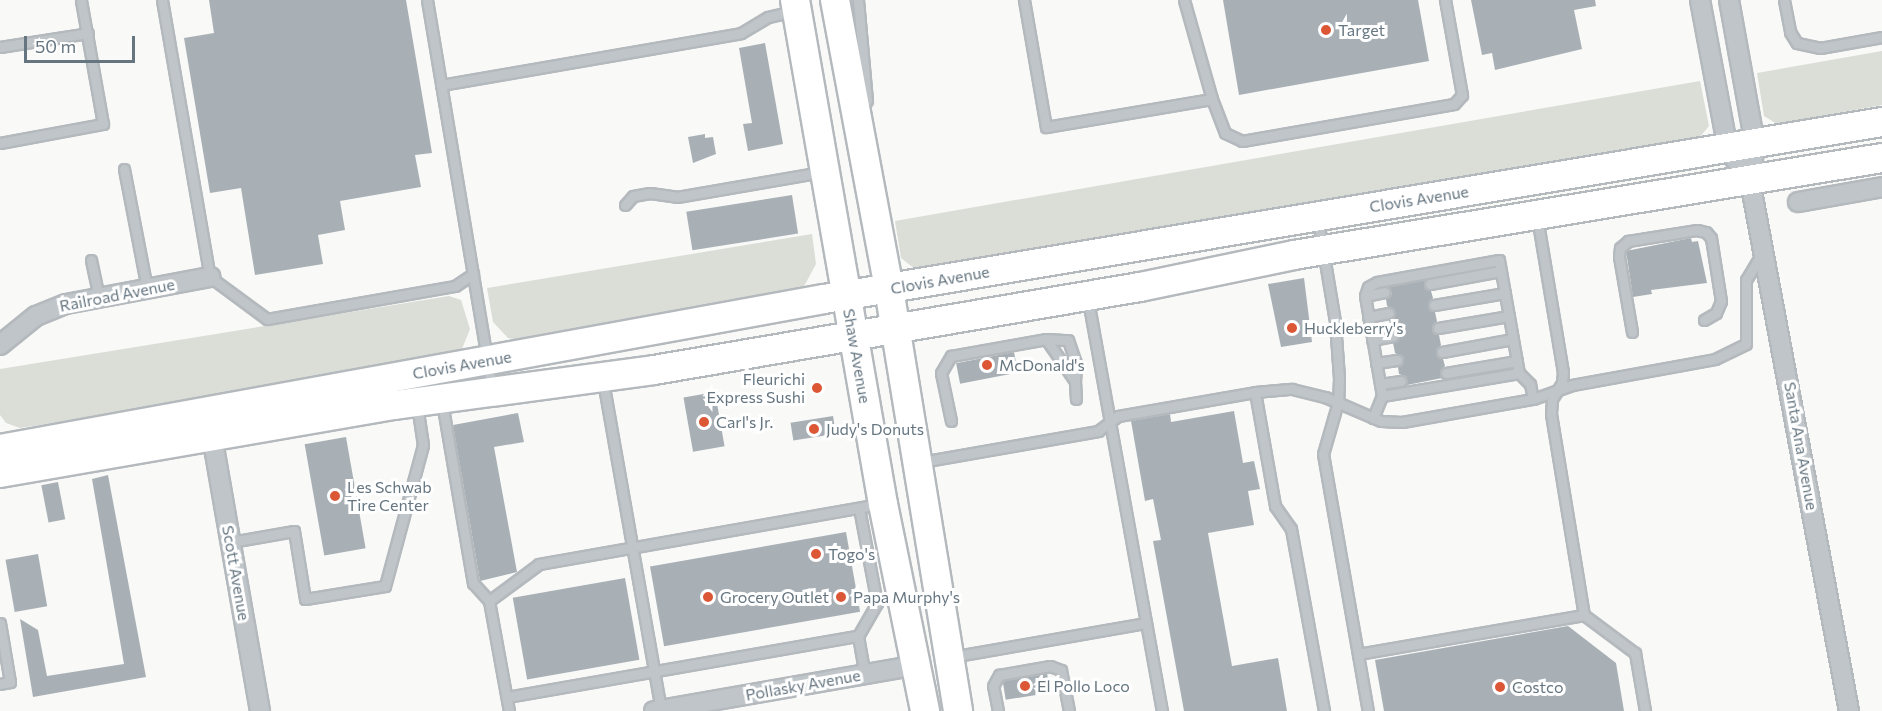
<!DOCTYPE html>
<style>
body{margin:0}
#map{position:relative;width:1882px;height:711px;overflow:hidden;background:#f9f9f7;font-family:Commissioner,sans-serif}
div>[style]{position:absolute}
[style*='--x']{left:calc(var(--x)*1px);top:calc(var(--y)*1px);width:calc(var(--w)*1px);rotate:calc(var(--a)*1deg)}
.green>*{inset:0;background:#daded7}
.building>*{inset:0;background:#a8b0b6;transform-origin:0 0}
.roads{filter:drop-shadow(2px 0 #b4b9bd) drop-shadow(-2px 0 #b4b9bd) drop-shadow(0 2px #b4b9bd) drop-shadow(0 -2px #b4b9bd)}
.lane>*{height:9px;margin:-4.5px;padding:0 4.5px;transform-origin:4.5px;border-radius:4.5px;background:#c0c5c9}
.street>*{height:18px;margin:-9px;padding:0 9px;transform-origin:9px;border-radius:9px;background:#c0c5c9}
.primary>*{height:28px;margin:-14px;padding:0 14px;transform-origin:14px;border-radius:14px;background:#fff}
.dots>*{width:16px;height:16px;translate:-50% -50%;box-sizing:border-box;border:3px solid #fff;border-radius:50%}
span{translate:-50% -50%;white-space:nowrap;text-align:center;line-height:1.15;-webkit-text-stroke:6px #fff;paint-order:stroke}
.poi-label{font-size:16px;color:#667681}
.left{translate:0 -50%;text-align:left}
.right{translate:-100% -50%;text-align:right}
.street-label{font-size:16px;color:#667681}
.scale{position:absolute;left:24px;top:36px;width:111px;height:27px;box-sizing:border-box;border:3px solid #667681;border-top:0;padding-left:8px;font-size:18px;line-height:21px;white-space:nowrap;color:#667681;-webkit-text-stroke:4px #fff;paint-order:stroke}
</style>
<div id="map">
<div class="green">
<div style="clip-path:polygon(1882px 51px,1882px 105px,1777px 124px,1764px 116px,1757px 73px)"></div>
<div style="clip-path:polygon(1700px 81px,1709px 126px,1699px 138px,915px 269px,901px 258px,895px 221px)"></div>
<div style="clip-path:polygon(812px 234px,816px 264px,802px 290px,519px 340px,508px 338px,493px 322px,487px 288px)"></div>
<div style="clip-path:polygon(449px 296px,461px 300px,470px 329px,462px 349px,453px 354px,47px 424px,20px 428px,6px 423px,0 415px,0 369px)"></div>
</div>
<div class="building">
<div style="clip-path:polygon(209px 0,406px 0,432px 153px,415px 155px,421px 187px,340px 201px,345px 230px,318px 235px,323px 264px,255px 275px,241px 188px,210px 193px,184px 38px,214px 33px)"></div>
<div style="clip-path:polygon(1223px 0,1418px 0,1429px 61px,1239px 95px)"></div>
<div style="clip-path:polygon(1471px 0,1595px 0,1596px 6px,1574px 10px,1582px 49px,1495px 70px,1492px 53px,1482px 55px)"></div>
<div style="clip-path:polygon(765px 43px,783px 144px,748px 151px,743px 124px,752px 123px,739px 48px)"></div>
<div style="clip-path:polygon(705px 134px,705px 138px,713px 137px,716px 154px,693px 163px,688px 137px)"></div>
<div style="left:792px;top:195px;width:39px;height:107px;rotate:81deg"></div>
<div style="clip-path:polygon(1691px 238px,1692px 242px,1698px 241px,1707px 283px,1651px 290px,1652px 294px,1633px 297px,1626px 251px)"></div>
<div style="clip-path:polygon(1304px 278px,1312px 342px,1281px 347px,1268px 284px)"></div>
<div style="clip-path:polygon(1425px 280px,1424px 286px,1431px 291px,1433px 298px,1428px 307px,1435px 312px,1437px 321px,1432px 330px,1439px 335px,1441px 345px,1436px 354px,1443px 359px,1445px 366px,1440px 371px,1442px 378px,1407px 385px,1407px 377px,1399px 374px,1398px 367px,1404px 358px,1395px 353px,1393px 343px,1399px 334px,1391px 329px,1389px 320px,1395px 311px,1387px 306px,1386px 299px,1392px 294px,1389px 287px)"></div>
<div style="left:1014px;top:352px;width:21px;height:59px;rotate:79deg"></div>
<div style="left:715px;top:392px;width:55px;height:32px;rotate:80deg"></div>
<div style="clip-path:polygon(1234px 411px,1243px 463px,1254px 461px,1260px 489px,1248px 491px,1254px 525px,1208px 533px,1232px 666px,1278px 658px,1287px 711px,1184px 711px,1153px 541px,1161px 540px,1153px 499px,1145px 501px,1131px 421px,1170px 414px,1171px 422px)"></div>
<div style="clip-path:polygon(518px 413px,524px 442px,494px 447px,517px 572px,480px 581px,453px 425px)"></div>
<div style="left:833px;top:416px;width:18px;height:43px;rotate:81deg"></div>
<div style="left:346px;top:437px;width:113px;height:42px;rotate:80deg"></div>
<div style="clip-path:polygon(108px 475px,146px 677px,33px 697px,20px 619px,38px 630px,47px 676px,124px 664px,92px 479px)"></div>
<div style="left:58px;top:482px;width:38px;height:17px;rotate:79deg"></div>
<div style="left:846px;top:532px;width:81px;height:199px;rotate:80deg"></div>
<div style="left:38px;top:554px;width:53px;height:33px;rotate:80deg"></div>
<div style="left:625px;top:578px;width:83px;height:114px;rotate:80deg"></div>
<div style="clip-path:polygon(1568px 626px,1616px 663px,1624px 711px,1384px 711px,1375px 660px)"></div>
<div style="left:1047px;top:673px;width:20px;height:45px;rotate:81deg"></div>
</div>
<div class="roads">
<div class="lane">
<div style="--x:162;--y:0;--w:281;--a:80.2"></div>
<div style="--x:210;--y:277;--w:71;--a:36.4"></div>
<div style="--x:267;--y:319;--w:191;--a:-10"></div>
<div style="--x:455;--y:286;--w:22;--a:-34"></div>
<div style="--x:427;--y:0;--w:395;--a:80.5"></div>
<div style="--x:858;--y:0;--w:101;--a:84.9"></div>
<div style="--x:1024;--y:0;--w:129;--a:80.2"></div>
<div style="--x:1046;--y:127;--w:168;--a:-9.6"></div>
<div style="--x:1212;--y:99;--w:103;--a:-105.8"></div>
<div style="--x:1784;--y:0;--w:33;--a:79"></div>
<div style="--x:1790;--y:32;--w:13;--a:58"></div>
<div style="--x:1797;--y:43;--w:24;--a:12"></div>
<div style="--x:1820;--y:48;--w:63;--a:-10.1"></div>
<div style="--x:0;--y:47;--w:89;--a:-9"></div>
<div style="--x:441;--y:85;--w:304;--a:-9.8"></div>
<div style="--x:741;--y:33;--w:31;--a:-31"></div>
<div style="--x:768;--y:17;--w:28;--a:-13"></div>
<div style="--x:1212;--y:99;--w:36;--a:69"></div>
<div style="--x:1225;--y:133;--w:19;--a:25"></div>
<div style="--x:1242;--y:141;--w:215;--a:-9.9"></div>
<div style="--x:1454;--y:104;--w:12;--a:-48"></div>
<div style="--x:1462;--y:95;--w:97;--a:-100.1"></div>
<div style="--x:0;--y:143;--w:105;--a:-10.5"></div>
<div style="--x:103;--y:124;--w:126;--a:-100.1"></div>
<div style="--x:124;--y:169;--w:122;--a:79.1"></div>
<div style="--x:625;--y:205;--w:12;--a:-48"></div>
<div style="--x:633;--y:196;--w:17;--a:-10"></div>
<div style="--x:650;--y:193;--w:27;--a:8"></div>
<div style="--x:677;--y:197;--w:147;--a:-9.8"></div>
<div style="--x:1537;--y:217;--w:157;--a:80.5"></div>
<div style="--x:1563;--y:372;--w:11;--a:95"></div>
<div style="--x:1562;--y:383;--w:19;--a:122"></div>
<div style="--x:1552;--y:399;--w:15;--a:94"></div>
<div style="--x:1551;--y:414;--w:204;--a:80.7"></div>
<div style="--x:1318;--y:220;--w:103;--a:80.5"></div>
<div style="--x:1335;--y:322;--w:56;--a:85.9"></div>
<div style="--x:1339;--y:378;--w:24;--a:92"></div>
<div style="--x:1338;--y:402;--w:54;--a:106.1"></div>
<div style="--x:1323;--y:454;--w:261;--a:80.1"></div>
<div style="--x:91;--y:260;--w:38;--a:78"></div>
<div style="--x:1430;--y:284;--w:72;--a:-10.4"></div>
<div style="--x:1365;--y:296;--w:20;--a:-11"></div>
<div style="--x:1088;--y:300;--w:418;--a:79.8"></div>
<div style="--x:1434;--y:305;--w:72;--a:-9.6"></div>
<div style="--x:1368;--y:317;--w:21;--a:-11"></div>
<div style="--x:1438;--y:328;--w:72;--a:-9.6"></div>
<div style="--x:1632;--y:332;--w:76;--a:-99.8"></div>
<div style="--x:1619;--y:257;--w:9;--a:-84"></div>
<div style="--x:1620;--y:248;--w:11;--a:-41"></div>
<div style="--x:1628;--y:241;--w:70;--a:-9.1"></div>
<div style="--x:1697;--y:230;--w:9;--a:13"></div>
<div style="--x:1706;--y:232;--w:8;--a:50"></div>
<div style="--x:1711;--y:238;--w:64;--a:81"></div>
<div style="--x:1721;--y:301;--w:13;--a:113"></div>
<div style="--x:1716;--y:313;--w:14;--a:150"></div>
<div style="--x:1046;--y:339;--w:22;--a:3"></div>
<div style="--x:1068;--y:340;--w:24;--a:71"></div>
<div style="--x:1076;--y:363;--w:18;--a:93"></div>
<div style="--x:1372;--y:340;--w:21;--a:-11"></div>
<div style="--x:1442;--y:352;--w:72;--a:-10.4"></div>
<div style="--x:1376;--y:363;--w:21;--a:-8"></div>
<div style="--x:1446;--y:373;--w:72;--a:-9.6"></div>
<div style="--x:603;--y:381;--w:334;--a:80"></div>
<div style="--x:1380;--y:384;--w:21;--a:-8"></div>
<div style="--x:1255;--y:392;--w:116;--a:80"></div>
<div style="--x:1275;--y:506;--w:28;--a:55"></div>
<div style="--x:1291;--y:529;--w:185;--a:79.7"></div>
<div style="--x:1382;--y:396;--w:139;--a:-9.5"></div>
<div style="--x:442;--y:402;--w:184;--a:80.3"></div>
<div style="--x:473;--y:583;--w:24;--a:48"></div>
<div style="--x:1373;--y:418;--w:24;--a:-68"></div>
<div style="--x:1382;--y:396;--w:101;--a:-99.6"></div>
<div style="--x:1365;--y:296;--w:9;--a:-72"></div>
<div style="--x:1368;--y:287;--w:10;--a:-29"></div>
<div style="--x:1377;--y:282;--w:124;--a:-10.2"></div>
<div style="--x:1499;--y:260;--w:115;--a:80"></div>
<div style="--x:1519;--y:373;--w:16;--a:45"></div>
<div style="--x:1530;--y:384;--w:15;--a:79"></div>
<div style="--x:951;--y:421;--w:49;--a:-101.8"></div>
<div style="--x:941;--y:373;--w:20;--a:-60"></div>
<div style="--x:951;--y:356;--w:97;--a:-10.1"></div>
<div style="--x:1046;--y:339;--w:51;--a:55.4"></div>
<div style="--x:1075;--y:381;--w:18;--a:87"></div>
<div style="--x:921;--y:462;--w:180;--a:-9.9"></div>
<div style="--x:1098;--y:431;--w:25;--a:-37"></div>
<div style="--x:1118;--y:416;--w:139;--a:-9.9"></div>
<div style="--x:1255;--y:392;--w:37;--a:-5"></div>
<div style="--x:1292;--y:389;--w:34;--a:14"></div>
<div style="--x:1325;--y:397;--w:61;--a:23.2"></div>
<div style="--x:1381;--y:421;--w:21;--a:3"></div>
<div style="--x:1402;--y:422;--w:133;--a:-10"></div>
<div style="--x:1533;--y:399;--w:41;--a:-19.7"></div>
<div style="--x:1572;--y:385;--w:145;--a:-10.3"></div>
<div style="--x:1715;--y:359;--w:34;--a:-26"></div>
<div style="--x:1746;--y:344;--w:64;--a:-90"></div>
<div style="--x:1746;--y:280;--w:29;--a:-59"></div>
<div style="--x:859;--y:508;--w:97;--a:79.3"></div>
<div style="--x:877;--y:603;--w:38;--a:120"></div>
<div style="--x:858;--y:636;--w:39;--a:80"></div>
<div style="--x:231;--y:542;--w:64;--a:-9.9"></div>
<div style="--x:294;--y:531;--w:69;--a:80.8"></div>
<div style="--x:305;--y:599;--w:81;--a:-9.2"></div>
<div style="--x:385;--y:586;--w:146;--a:-74.9"></div>
<div style="--x:423;--y:445;--w:40;--a:-98.5"></div>
<div style="--x:0;--y:623;--w:60;--a:80.4"></div>
<div style="--x:10;--y:682;--w:10;--a:169"></div>
<div style="--x:1358;--y:654;--w:229;--a:-9.8"></div>
<div style="--x:1584;--y:615;--w:64;--a:36.7"></div>
<div style="--x:1635;--y:653;--w:59;--a:80.2"></div>
<div style="--x:951;--y:657;--w:198;--a:-9.9"></div>
<div style="--x:507;--y:697;--w:356;--a:-9.9"></div>
<div style="--x:509;--y:711;--w:112;--a:-100.3"></div>
<div style="--x:489;--y:601;--w:62;--a:-36.5"></div>
<div style="--x:539;--y:564;--w:347;--a:-10"></div>
<div style="--x:998;--y:711;--w:25;--a:-101"></div>
<div style="--x:993;--y:686;--w:13;--a:-61"></div>
<div style="--x:999;--y:675;--w:52;--a:-10"></div>
<div style="--x:1050;--y:666;--w:12;--a:20"></div>
<div style="--x:1061;--y:670;--w:42;--a:79"></div>
</div>
<div class="street">
<div style="--x:1700;--y:0;--w:152;--a:79.4"></div>
<div style="--x:1728;--y:149;--w:39;--a:55"></div>
<div style="--x:1729;--y:0;--w:147;--a:79.8"></div>
<div style="--x:1755;--y:145;--w:36;--a:98"></div>
<div style="--x:1750;--y:181;--w:539;--a:79.42"></div>
<div style="--x:1798;--y:202;--w:85;--a:-10.1"></div>
<div style="--x:0;--y:345;--w:46;--a:-38.9"></div>
<div style="--x:36;--y:316;--w:32;--a:-22"></div>
<div style="--x:66;--y:304;--w:147;--a:-10.6"></div>
<div style="--x:212;--y:436;--w:279;--a:80.1"></div>
<div style="--x:654;--y:711;--w:267;--a:-9.9"></div>
</div>
<div class="primary">
<div style="--x:795;--y:0;--w:512;--a:80.1"></div>
<div style="--x:883;--y:504;--w:211;--a:78.5"></div>
<div style="--x:835;--y:0;--w:294;--a:79.4"></div>
<div style="--x:889;--y:289;--w:428;--a:80.7"></div>
<div style="--x:0;--y:449;--w:838;--a:-10.32"></div>
<div style="--x:824;--y:299;--w:1073;--a:-9.5"></div>
<div style="--x:0;--y:473;--w:401;--a:-9.8"></div>
<div style="--x:395;--y:405;--w:261;--a:-7.7"></div>
<div style="--x:654;--y:370;--w:493;--a:-9.7"></div>
<div style="--x:1140;--y:287;--w:157;--a:-11.7"></div>
<div style="--x:1294;--y:255;--w:596;--a:-9.37"></div>
</div>
</div>
<div class="dots">
<div style="left:1326px;top:30px;background:#db5736"></div>
<div style="left:1292px;top:328px;background:#db5736"></div>
<div style="left:987px;top:365px;background:#db5736"></div>
<div style="left:817px;top:388px;background:#db5736"></div>
<div style="left:704px;top:422px;background:#db5736"></div>
<div style="left:814px;top:429px;background:#db5736"></div>
<div style="left:335px;top:496px;background:#db5736"></div>
<div style="left:816px;top:554px;background:#db5736"></div>
<div style="left:708px;top:597px;background:#db5736"></div>
<div style="left:841px;top:597px;background:#db5736"></div>
<div style="left:1025px;top:686px;background:#db5736"></div>
<div style="left:1500px;top:687px;background:#db5736"></div>
</div>
<div class="poi-label">
<span class="left" style="left:1338px;top:30px">Target</span>
<span class="left" style="left:1304px;top:328px">Huckleberry's</span>
<span class="left" style="left:999px;top:365px">McDonald's</span>
<span class="right" style="left:805px;top:388px">Fleurichi<br>Express Sushi</span>
<span class="left" style="left:716px;top:422px">Carl's Jr.</span>
<span class="left" style="left:826px;top:429px">Judy's Donuts</span>
<span class="left" style="left:347px;top:496px">Les Schwab<br>Tire Center</span>
<span class="left" style="left:828px;top:554px">Togo's</span>
<span class="left" style="left:720px;top:597px">Grocery Outlet</span>
<span class="left" style="left:853px;top:597px">Papa Murphy's</span>
<span class="left" style="left:1037px;top:686px">El Pollo Loco</span>
<span class="left" style="left:1512px;top:687px">Costco</span>
</div>
<div class="street-label">
<span style="left:1419px;top:199px;rotate:-9deg">Clovis Avenue</span>
<span style="left:940px;top:280px;rotate:-10deg">Clovis Avenue</span>
<span style="left:117px;top:295px;rotate:-11deg">Railroad Avenue</span>
<span style="left:857px;top:356px;rotate:80deg">Shaw Avenue</span>
<span style="left:462px;top:365px;rotate:-10deg">Clovis Avenue</span>
<span style="left:1801px;top:446px;rotate:80deg">Santa Ana Avenue</span>
<span style="left:236px;top:573px;rotate:80deg">Scott Avenue</span>
<span style="left:803px;top:685px;rotate:-10deg">Pollasky Avenue</span>
</div>
<div class="scale">50 m</div>
</div>
